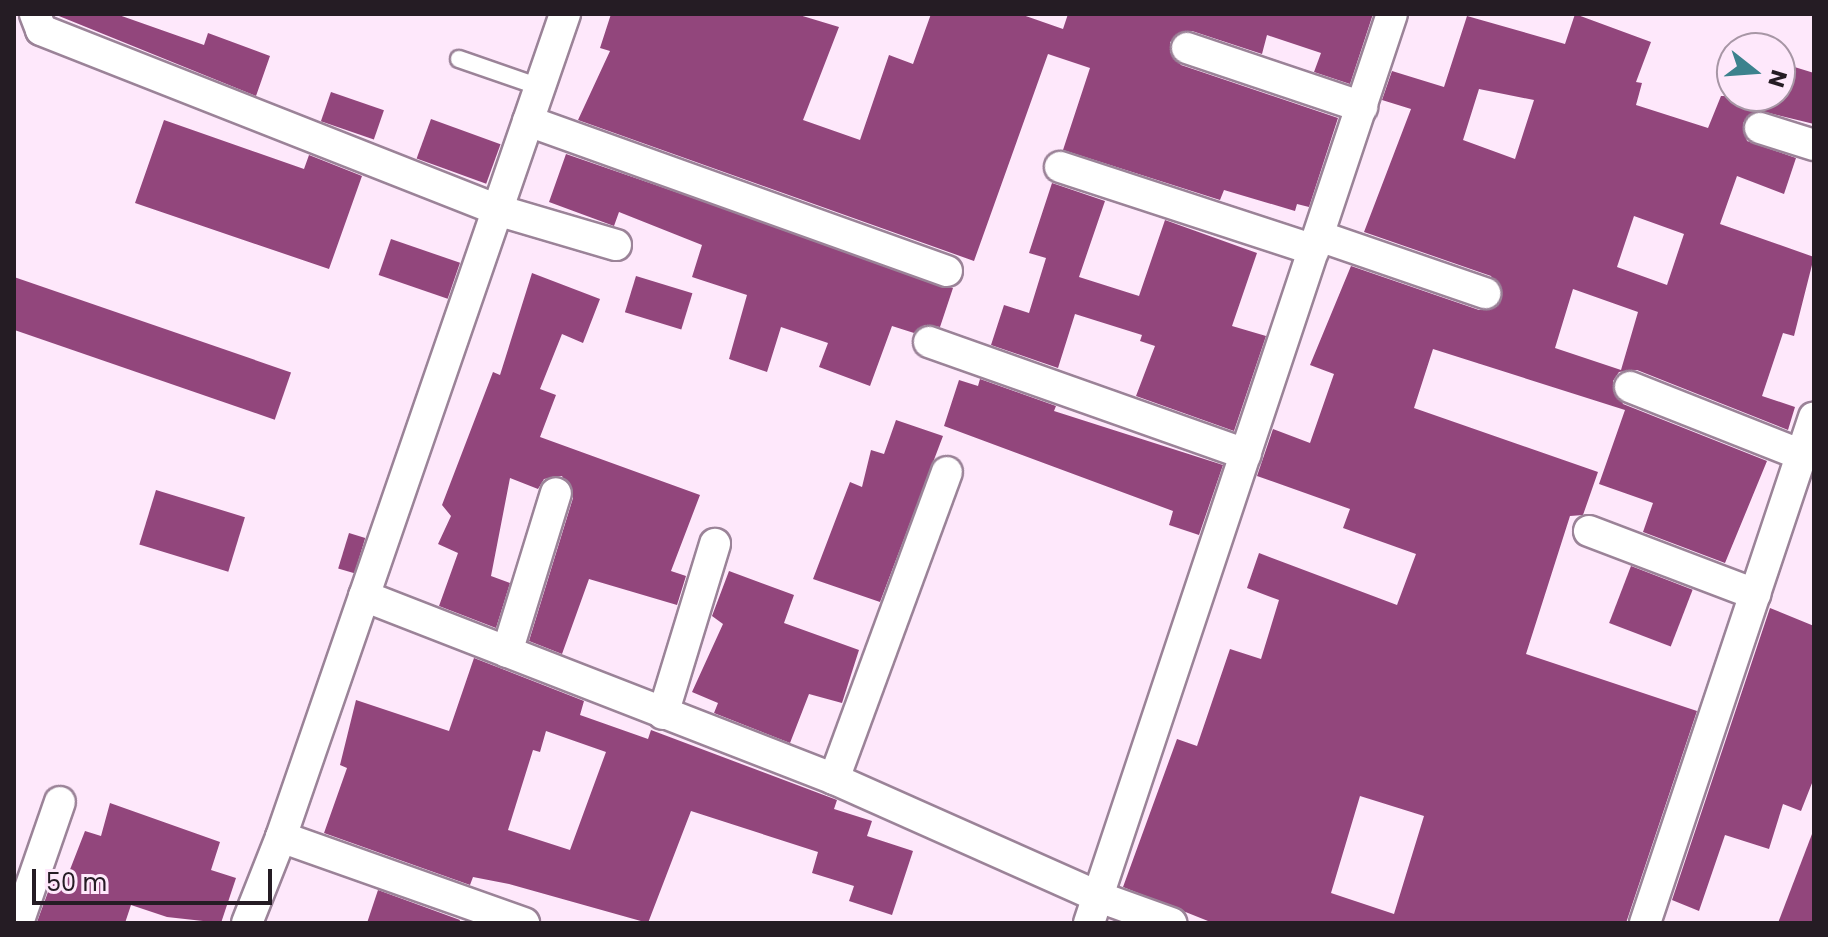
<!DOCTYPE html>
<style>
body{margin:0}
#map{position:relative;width:1828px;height:937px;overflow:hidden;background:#fee8fb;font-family:Poppins,sans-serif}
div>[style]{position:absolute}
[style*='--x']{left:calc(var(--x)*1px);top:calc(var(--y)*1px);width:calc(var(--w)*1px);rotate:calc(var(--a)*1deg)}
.building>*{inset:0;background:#92467c;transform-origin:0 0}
.roads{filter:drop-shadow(2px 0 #9b8398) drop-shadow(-2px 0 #9b8398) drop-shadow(0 2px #9b8398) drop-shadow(0 -2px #9b8398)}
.lane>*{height:16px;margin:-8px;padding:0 8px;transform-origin:8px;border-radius:8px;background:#fff}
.street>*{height:30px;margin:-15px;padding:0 15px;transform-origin:15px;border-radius:15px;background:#fff}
span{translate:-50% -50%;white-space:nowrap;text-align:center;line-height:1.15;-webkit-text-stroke:8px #fee8fb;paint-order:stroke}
.frame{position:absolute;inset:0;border:16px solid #251c24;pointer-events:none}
.north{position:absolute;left:1716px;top:32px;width:80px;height:80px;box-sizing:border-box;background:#fee8fb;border:2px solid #a796a5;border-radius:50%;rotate:107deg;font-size:22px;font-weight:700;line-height:32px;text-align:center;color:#251c24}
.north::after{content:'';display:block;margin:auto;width:28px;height:36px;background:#3c828d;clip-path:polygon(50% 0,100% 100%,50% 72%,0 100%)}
.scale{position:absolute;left:32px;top:869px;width:240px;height:36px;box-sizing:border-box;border:4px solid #251c24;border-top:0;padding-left:10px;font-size:24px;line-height:28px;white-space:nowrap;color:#251c24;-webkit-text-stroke:6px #fee8fb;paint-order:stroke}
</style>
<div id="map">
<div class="building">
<div style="clip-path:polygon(54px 14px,116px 14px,204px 45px,208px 33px,270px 56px,256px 96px)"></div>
<div style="clip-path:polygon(611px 14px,796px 14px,839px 27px,803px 120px,860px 140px,889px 55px,913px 64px,931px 14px,1020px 14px,1063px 29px,1068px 14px,1373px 14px,1350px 84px,1314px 72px,1321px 53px,1267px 35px,1262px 54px,1192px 31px,1170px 42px,1170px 52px,1181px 65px,1338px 118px,1309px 207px,1297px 204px,1295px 211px,1224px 190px,1220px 200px,1063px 150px,1090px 68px,1048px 54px,974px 261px,578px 120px,610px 51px,600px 48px)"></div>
<div style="clip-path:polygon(evenodd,1575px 14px,1651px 42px,1636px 82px,1642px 83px,1636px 105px,1708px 128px,1721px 96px,1780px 96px,1788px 65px,1814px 73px,1814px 124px,1757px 110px,1743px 123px,1747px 141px,1796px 158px,1784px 194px,1737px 176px,1720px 224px,1814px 257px,1794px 336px,1783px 333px,1762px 396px,1795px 407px,1788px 430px,1637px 370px,1619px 372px,1613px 381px,1623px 404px,1767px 461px,1725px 563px,1643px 532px,1653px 503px,1599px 484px,1625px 410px,1433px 349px,1414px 408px,1598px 472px,1583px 515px,1570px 516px,1526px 654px,1697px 711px,1626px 923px,1213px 923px,1123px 887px,1177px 739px,1197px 746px,1230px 649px,1261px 659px,1279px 600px,1247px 588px,1259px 553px,1397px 605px,1416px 554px,1343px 528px,1350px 509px,1257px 476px,1273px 429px,1310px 443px,1334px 374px,1310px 365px,1351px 266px,1479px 310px,1496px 307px,1502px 298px,1491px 276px,1364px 232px,1411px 109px,1382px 100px,1392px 71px,1444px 87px,1467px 16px,1565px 44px,1575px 14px,1479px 89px,1534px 100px,1515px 159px,1463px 140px,1479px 89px,1575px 14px,1634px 216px,1684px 234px,1667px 285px,1617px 267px,1634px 216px,1575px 14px,1573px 289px,1638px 312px,1621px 370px,1555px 348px,1573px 289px,1575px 14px,1360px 796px,1424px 816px,1394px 914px,1331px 893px,1360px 796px)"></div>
<div style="left:331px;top:92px;width:56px;height:31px;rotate:19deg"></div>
<div style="left:431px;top:119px;width:74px;height:42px;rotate:20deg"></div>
<div style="clip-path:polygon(164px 120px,304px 169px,309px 155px,362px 176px,329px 269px,135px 203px)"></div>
<div style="clip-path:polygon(566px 154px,953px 288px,940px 327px,925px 325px,914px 333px,892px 326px,870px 386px,819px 367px,828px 343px,781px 327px,767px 372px,729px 359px,747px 295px,692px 277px,702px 245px,619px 212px,614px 226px,549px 202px)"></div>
<div style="clip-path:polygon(1052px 183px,1105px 201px,1079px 277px,1139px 296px,1165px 220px,1257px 253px,1232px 326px,1266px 336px,1234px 431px,1136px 396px,1155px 346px,1140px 341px,1142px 335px,1075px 314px,1058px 368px,991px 345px,1004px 305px,1029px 313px,1046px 258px,1029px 253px)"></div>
<div style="left:391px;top:239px;width:73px;height:38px;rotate:19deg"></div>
<div style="clip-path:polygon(532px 273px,600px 299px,583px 343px,562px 334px,540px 389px,556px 395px,540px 437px,700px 495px,671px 571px,686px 576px,677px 605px,589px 579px,562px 654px,529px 641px,573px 498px,562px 476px,544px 479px,538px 489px,510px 478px,491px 576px,510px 583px,496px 628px,439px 606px,458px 553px,438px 544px,451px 516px,442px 505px,493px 372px,500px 375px)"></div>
<div style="left:636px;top:276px;width:59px;height:38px;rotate:17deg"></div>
<div style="left:14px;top:277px;width:293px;height:50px;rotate:19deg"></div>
<div style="clip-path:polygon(980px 379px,1056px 406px,1054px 411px,1223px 465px,1199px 535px,1169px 525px,1173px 511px,944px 426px,959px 380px,978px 386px)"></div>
<div style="clip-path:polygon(896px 420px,943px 436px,880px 602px,813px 579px,850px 482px,862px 487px,871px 450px,884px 454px)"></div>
<div style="left:156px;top:490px;width:93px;height:57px;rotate:17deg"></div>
<div style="left:349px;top:533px;width:17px;height:37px;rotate:17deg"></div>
<div style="left:1631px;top:566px;width:66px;height:61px;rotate:21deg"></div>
<div style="clip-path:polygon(729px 571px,794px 595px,784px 623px,859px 650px,842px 703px,809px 694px,790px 743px,714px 713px,718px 703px,692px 692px,723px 624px,712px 616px)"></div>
<div style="clip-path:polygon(1770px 608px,1814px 626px,1814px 778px,1801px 811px,1783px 804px,1769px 849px,1725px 835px,1699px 911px,1672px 900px)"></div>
<div style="clip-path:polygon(evenodd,474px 658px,584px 701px,580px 715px,648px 739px,651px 730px,837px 800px,834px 809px,872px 821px,867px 836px,913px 851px,892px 915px,849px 901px,854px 886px,812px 873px,818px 852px,691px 811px,648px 923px,509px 884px,473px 877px,470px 885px,324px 833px,347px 768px,340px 765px,356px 700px,449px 731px,474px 658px,546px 731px,606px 752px,570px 850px,508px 830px,533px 750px,540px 752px,546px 731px)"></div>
<div style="clip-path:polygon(110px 803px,220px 842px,211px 870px,236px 878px,221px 923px,167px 917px,131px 905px,125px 923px,37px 922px,52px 881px,64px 885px,85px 831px,101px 836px)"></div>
<div style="clip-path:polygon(1812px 834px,1814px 923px,1778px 923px)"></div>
<div style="clip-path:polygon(378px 890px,460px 920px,459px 923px,367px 923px)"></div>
</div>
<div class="roads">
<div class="lane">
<div style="--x:459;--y:59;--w:86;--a:19.1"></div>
</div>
<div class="street">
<div style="--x:35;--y:14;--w:17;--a:69"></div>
<div style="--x:41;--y:30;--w:490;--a:21.5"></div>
<div style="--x:497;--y:210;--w:124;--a:16.4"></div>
<div style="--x:1187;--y:48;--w:185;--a:18.6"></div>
<div style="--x:528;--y:121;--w:445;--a:19.7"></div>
<div style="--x:1760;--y:128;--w:57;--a:17.5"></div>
<div style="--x:1060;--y:167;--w:267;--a:18.1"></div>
<div style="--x:1319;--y:236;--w:176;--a:19"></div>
<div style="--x:929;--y:342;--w:336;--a:19.5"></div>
<div style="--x:1630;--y:387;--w:185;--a:21.6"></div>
<div style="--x:1589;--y:531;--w:178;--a:20.8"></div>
<div style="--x:364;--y:596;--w:504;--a:21.27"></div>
<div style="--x:834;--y:779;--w:290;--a:24"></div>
<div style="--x:1099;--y:897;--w:77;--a:19.9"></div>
<div style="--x:507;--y:652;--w:166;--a:-72.9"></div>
<div style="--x:663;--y:714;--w:178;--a:-73"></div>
<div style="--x:834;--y:779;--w:327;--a:-69.8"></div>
<div style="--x:281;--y:837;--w:871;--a:-70.96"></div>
<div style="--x:18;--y:923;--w:128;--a:-70.9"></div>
<div style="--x:247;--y:923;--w:92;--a:-68.4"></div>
<div style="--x:281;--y:837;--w:258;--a:19.5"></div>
<div style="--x:1089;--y:923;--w:958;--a:-71.57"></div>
<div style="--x:1645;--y:923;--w:533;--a:-71.53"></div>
</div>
</div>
<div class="frame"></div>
<div class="north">N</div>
<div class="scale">50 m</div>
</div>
